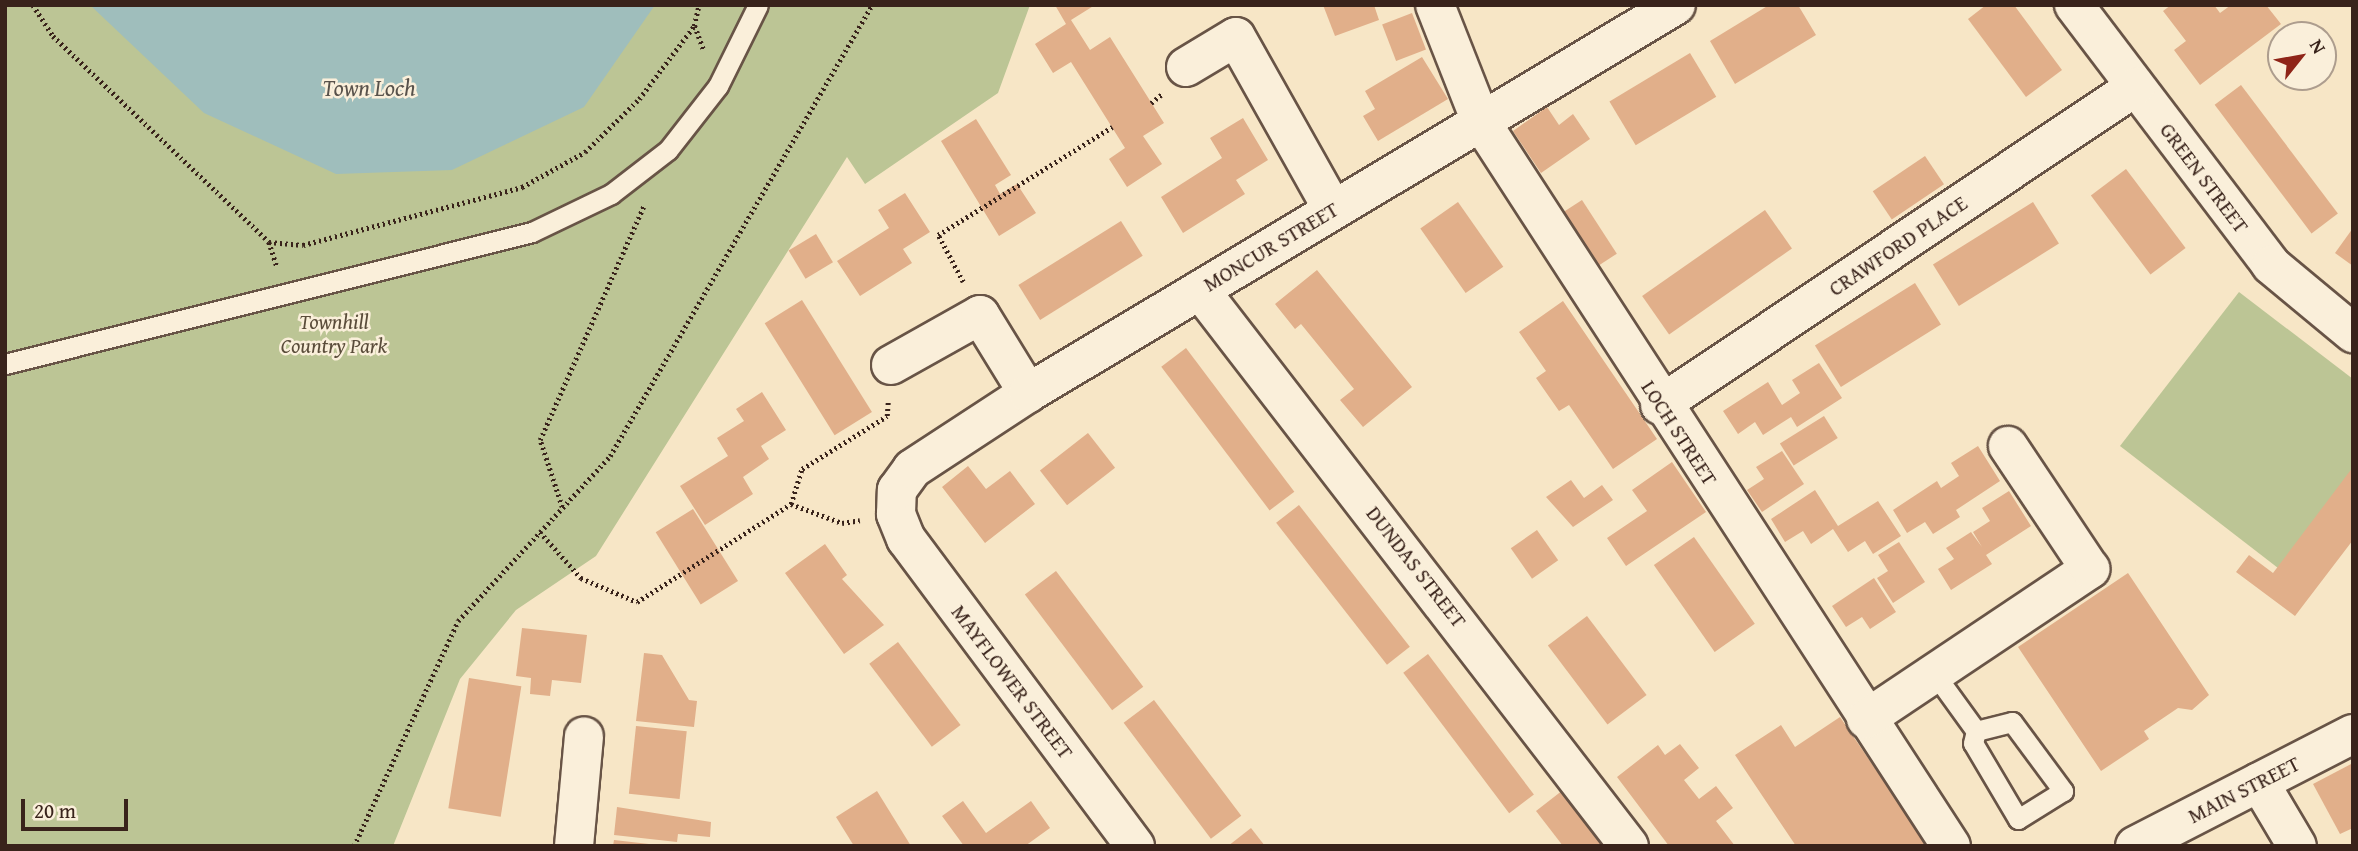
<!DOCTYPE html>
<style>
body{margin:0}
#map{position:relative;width:2358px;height:851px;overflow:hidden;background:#f7e6c6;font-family:"Gentium Book Plus",serif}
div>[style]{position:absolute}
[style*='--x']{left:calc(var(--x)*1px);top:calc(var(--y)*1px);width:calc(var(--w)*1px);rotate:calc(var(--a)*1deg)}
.green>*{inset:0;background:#bcc595}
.water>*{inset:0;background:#9fbebc}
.building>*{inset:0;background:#e1af8a;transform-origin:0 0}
.path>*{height:4.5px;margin-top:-2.25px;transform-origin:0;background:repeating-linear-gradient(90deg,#39231b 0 2px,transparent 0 5.5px)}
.roads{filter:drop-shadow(2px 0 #685446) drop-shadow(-2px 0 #685446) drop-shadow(0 2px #685446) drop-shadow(0 -2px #685446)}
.lane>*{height:19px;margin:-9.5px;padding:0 9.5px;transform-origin:9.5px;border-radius:9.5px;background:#faefda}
.street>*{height:38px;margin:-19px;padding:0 19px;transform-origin:19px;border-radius:19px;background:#faefda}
.secondary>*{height:38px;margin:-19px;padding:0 19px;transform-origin:19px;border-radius:19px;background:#faefda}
span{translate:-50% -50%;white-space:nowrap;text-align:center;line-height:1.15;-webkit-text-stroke:5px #faefda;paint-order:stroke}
.street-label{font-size:21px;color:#39231b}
.park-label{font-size:21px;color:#5a4c3a;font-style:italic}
.water-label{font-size:23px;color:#58524b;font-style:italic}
.frame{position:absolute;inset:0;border:7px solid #39231b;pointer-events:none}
.north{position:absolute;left:2267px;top:21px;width:70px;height:70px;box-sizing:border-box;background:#faefda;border:2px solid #ad9d8e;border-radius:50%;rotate:59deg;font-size:19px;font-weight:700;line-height:28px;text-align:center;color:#39231b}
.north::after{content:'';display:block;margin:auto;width:24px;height:32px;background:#8f2418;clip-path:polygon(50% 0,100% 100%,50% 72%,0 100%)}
.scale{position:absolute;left:21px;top:799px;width:107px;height:32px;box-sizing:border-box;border:4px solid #39231b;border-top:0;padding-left:9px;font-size:21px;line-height:24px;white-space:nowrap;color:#39231b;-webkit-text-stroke:5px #faefda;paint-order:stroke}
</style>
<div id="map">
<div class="green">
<div style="clip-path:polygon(5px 5px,1030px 5px,998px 93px,865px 184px,847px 157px,596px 556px,516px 610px,460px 679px,393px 846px,5px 846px)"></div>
<div style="clip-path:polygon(2239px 292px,2353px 379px,2353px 471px,2278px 568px,2120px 446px)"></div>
</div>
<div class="water">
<div style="clip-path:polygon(90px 5px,655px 5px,584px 107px,452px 170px,336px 174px,204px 113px)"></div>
</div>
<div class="building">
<div style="clip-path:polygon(1055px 5px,1095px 5px,1071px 20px,1090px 50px,1110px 37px,1164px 123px,1143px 136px,1162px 164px,1127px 187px,1109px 159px,1125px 148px,1071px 62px,1053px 73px,1035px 44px,1066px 24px)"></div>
<div style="clip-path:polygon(1323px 5px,1374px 5px,1379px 20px,1335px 36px)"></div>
<div style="clip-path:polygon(1769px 5px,1798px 5px,1816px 35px,1735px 84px,1710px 41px)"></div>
<div style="clip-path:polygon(1986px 5px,2014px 5px,2062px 70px,2026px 97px,1968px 19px)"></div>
<div style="clip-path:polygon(2171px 5px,2214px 5px,2220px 13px,2231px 5px,2266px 5px,2281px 24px,2200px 85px,2174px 50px,2186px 41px,2163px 11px)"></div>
<div style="left:1412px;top:13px;width:39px;height:32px;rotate:69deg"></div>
<div style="left:1690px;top:53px;width:51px;height:94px;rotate:59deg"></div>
<div style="clip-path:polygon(1422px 57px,1448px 99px,1378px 141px,1363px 116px,1375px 109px,1365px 91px)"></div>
<div style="left:2241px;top:85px;width:161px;height:33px;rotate:53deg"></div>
<div style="clip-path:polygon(1547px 107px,1559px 125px,1573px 114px,1590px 139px,1541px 173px,1513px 131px)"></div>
<div style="clip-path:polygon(1243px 118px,1268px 160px,1236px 180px,1245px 194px,1183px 233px,1161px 197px,1222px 158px,1210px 138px)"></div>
<div style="clip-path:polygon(976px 119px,1011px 175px,995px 185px,1000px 194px,1017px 184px,1036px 213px,999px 236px,941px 141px)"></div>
<div style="left:1925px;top:156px;width:34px;height:63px;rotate:56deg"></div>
<div style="left:2126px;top:169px;width:99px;height:44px;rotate:53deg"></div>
<div style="clip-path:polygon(905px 193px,930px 232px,903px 249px,912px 263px,860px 296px,837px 261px,889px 228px,878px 210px)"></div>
<div style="left:1582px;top:200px;width:64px;height:29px;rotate:57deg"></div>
<div style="left:1458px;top:202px;width:79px;height:46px;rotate:55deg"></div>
<div style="left:2033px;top:202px;width:49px;height:118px;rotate:58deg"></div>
<div style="left:1765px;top:210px;width:47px;height:150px;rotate:55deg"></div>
<div style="left:1121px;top:221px;width:41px;height:121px;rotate:58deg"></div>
<div style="clip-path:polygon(2353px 228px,2353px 266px,2335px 253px)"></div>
<div style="left:816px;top:234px;width:33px;height:32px;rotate:59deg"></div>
<div style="clip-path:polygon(1317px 270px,1412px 387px,1363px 427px,1340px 400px,1354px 389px,1301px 324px,1295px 329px,1275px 304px)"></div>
<div style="left:1915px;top:283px;width:49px;height:118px;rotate:58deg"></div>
<div style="left:802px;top:300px;width:132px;height:44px;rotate:58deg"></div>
<div style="clip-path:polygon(1563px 301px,1657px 439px,1613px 469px,1569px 405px,1559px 411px,1536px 378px,1546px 371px,1519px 332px)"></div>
<div style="left:1186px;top:348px;width:180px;height:31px;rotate:53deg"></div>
<div style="clip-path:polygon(1819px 363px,1842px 398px,1797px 427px,1791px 417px,1763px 435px,1755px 422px,1738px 434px,1723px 411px,1768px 382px,1782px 405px,1800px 393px,1792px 380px)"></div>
<div style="clip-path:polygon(762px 392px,786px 430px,761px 446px,769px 459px,743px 477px,753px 494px,705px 525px,680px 486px,728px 456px,717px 438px,744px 421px,736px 409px)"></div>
<div style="left:1824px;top:416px;width:26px;height:52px;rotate:58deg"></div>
<div style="left:1088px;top:433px;width:44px;height:61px;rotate:52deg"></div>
<div style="clip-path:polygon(1978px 446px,2000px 481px,1956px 510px,1960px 517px,1933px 534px,1925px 522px,1907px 533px,1893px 510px,1937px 481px,1941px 488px,1959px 476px,1951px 463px)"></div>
<div style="clip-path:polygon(1782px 451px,1804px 484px,1762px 512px,1747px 490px,1764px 479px,1756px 467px)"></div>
<div style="clip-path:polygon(1672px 462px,1706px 512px,1626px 566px,1607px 538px,1647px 511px,1632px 490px)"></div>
<div style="clip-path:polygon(968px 466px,986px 489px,1010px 471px,1035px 504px,985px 543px,942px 487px)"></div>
<div style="clip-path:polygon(2353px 467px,2353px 540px,2295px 616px,2236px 572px,2249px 555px,2273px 573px)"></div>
<div style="clip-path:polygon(1571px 480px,1584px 498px,1602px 485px,1613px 500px,1573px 527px,1546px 497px)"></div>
<div style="clip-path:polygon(1815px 490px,1838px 526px,1878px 501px,1901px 536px,1873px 554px,1865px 541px,1848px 552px,1833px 529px,1811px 544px,1803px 531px,1785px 542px,1771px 519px)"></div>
<div style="clip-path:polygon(2009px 491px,2031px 526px,1986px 555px,1992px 564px,1951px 590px,1938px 569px,1954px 559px,1946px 548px,1971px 532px,1982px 547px,1973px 532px,1990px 521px,1982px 508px)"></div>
<div style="left:1299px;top:505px;width:180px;height:29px;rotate:52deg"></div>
<div style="left:693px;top:509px;width:85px;height:44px;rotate:58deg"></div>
<div style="left:1537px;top:530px;width:37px;height:32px;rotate:55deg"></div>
<div style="left:1694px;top:537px;width:106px;height:49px;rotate:55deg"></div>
<div style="clip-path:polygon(1899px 542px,1925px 582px,1893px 603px,1877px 578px,1888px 571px,1878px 555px)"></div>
<div style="clip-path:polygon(825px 544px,847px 575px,842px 579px,884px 625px,844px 654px,785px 573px)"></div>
<div style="left:1056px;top:571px;width:145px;height:39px;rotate:53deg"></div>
<div style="clip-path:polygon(2128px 573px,2209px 695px,2192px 710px,2178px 708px,2144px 731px,2149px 739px,2101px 771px,2018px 647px)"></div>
<div style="clip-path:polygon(1874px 578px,1896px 612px,1870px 629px,1862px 617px,1846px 627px,1832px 606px)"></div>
<div style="left:1587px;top:616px;width:99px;height:49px;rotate:53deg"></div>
<div style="clip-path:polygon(522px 628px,587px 635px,581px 683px,552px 680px,550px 696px,530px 694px,531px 678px,516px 676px)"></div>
<div style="left:898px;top:642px;width:104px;height:36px;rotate:53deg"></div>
<div style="clip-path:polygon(644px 653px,662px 655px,689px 700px,697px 701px,694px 727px,636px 721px)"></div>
<div style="left:1428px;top:654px;width:176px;height:31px;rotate:53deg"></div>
<div style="left:469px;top:678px;width:53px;height:132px;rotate:9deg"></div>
<div style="left:1154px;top:700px;width:145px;height:38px;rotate:53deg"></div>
<div style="clip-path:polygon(1840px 717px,1928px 846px,1796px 846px,1735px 755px,1781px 725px,1795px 747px)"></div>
<div style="left:636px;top:726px;width:51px;height:68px;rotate:6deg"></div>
<div style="clip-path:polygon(1680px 744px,1699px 768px,1684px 780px,1699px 799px,1716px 786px,1733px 808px,1716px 821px,1735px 846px,1669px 846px,1617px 777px,1658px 745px,1665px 755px)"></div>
<div style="clip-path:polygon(2353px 763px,2353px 828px,2340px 834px,2313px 784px)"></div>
<div style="clip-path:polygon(1572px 783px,1620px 846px,1563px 846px,1536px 811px)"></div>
<div style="clip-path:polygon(877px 791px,911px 846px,854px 846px,836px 817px)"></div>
<div style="clip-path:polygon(963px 801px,986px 833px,1031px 801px,1050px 828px,1025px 846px,964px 846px,942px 816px)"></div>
<div style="clip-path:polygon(617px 807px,711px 822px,710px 837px,678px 834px,677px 842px,614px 835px)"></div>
<div style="clip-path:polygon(1251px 828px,1265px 846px,1228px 846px)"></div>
<div style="clip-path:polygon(614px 840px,649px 844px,649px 846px,613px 846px)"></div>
</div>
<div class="path">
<div style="--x:33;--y:5;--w:37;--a:57"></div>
<div style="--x:53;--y:36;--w:298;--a:43.6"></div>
<div style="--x:269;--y:242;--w:34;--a:5"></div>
<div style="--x:303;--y:245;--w:227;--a:-14.8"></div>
<div style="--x:522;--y:187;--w:72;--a:-29.1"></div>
<div style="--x:585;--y:152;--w:76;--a:-44.5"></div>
<div style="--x:639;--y:99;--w:91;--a:-53"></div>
<div style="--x:694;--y:26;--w:22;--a:-77"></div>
<div style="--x:695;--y:26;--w:27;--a:70"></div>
<div style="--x:1151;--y:103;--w:14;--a:-39"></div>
<div style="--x:269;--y:242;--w:26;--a:72"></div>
<div style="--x:963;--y:282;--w:53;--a:-118"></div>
<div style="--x:938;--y:235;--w:205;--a:-31.8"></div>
<div style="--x:791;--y:504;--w:54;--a:20.4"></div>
<div style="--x:842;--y:523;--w:18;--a:-9"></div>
<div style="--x:562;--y:507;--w:71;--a:-108.2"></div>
<div style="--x:540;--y:440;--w:257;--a:-66.1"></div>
<div style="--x:540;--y:532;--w:62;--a:48.3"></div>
<div style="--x:581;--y:578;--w:61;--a:23.2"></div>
<div style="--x:637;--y:602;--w:183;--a:-32.5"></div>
<div style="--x:791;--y:504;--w:37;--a:-73"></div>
<div style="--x:802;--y:469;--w:100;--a:-31.9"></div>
<div style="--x:887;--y:416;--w:14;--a:-86"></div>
<div style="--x:354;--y:846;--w:248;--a:-65.2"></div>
<div style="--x:458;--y:621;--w:224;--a:-47.3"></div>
<div style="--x:610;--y:456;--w:522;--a:-59.85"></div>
</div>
<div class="roads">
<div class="lane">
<div style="--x:5;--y:364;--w:543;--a:-14.06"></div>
<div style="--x:532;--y:232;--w:88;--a:-25.7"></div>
<div style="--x:611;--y:194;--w:72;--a:-37.7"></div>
<div style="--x:668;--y:150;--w:81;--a:-52"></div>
<div style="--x:718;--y:86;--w:90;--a:-63.7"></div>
<div style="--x:1934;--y:673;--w:72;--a:54.1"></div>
<div style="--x:1976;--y:731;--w:37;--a:-14"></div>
<div style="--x:2012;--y:722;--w:86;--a:53.5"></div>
<div style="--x:2063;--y:791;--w:53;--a:148.1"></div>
<div style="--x:2018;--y:819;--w:88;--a:-120.6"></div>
<div style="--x:1973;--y:743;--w:12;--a:-76"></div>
</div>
<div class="street">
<div style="--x:1435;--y:5;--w:126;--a:68.5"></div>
<div style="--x:1481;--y:122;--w:863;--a:57.01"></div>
<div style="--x:2074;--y:5;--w:326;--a:52.8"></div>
<div style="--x:2271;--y:265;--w:107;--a:39.7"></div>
<div style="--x:1186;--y:67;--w:58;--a:-31"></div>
<div style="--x:1236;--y:37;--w:198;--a:60.7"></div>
<div style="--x:1200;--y:290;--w:702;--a:52.35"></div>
<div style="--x:891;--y:365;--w:102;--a:-29.3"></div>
<div style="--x:980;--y:315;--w:92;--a:58.4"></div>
<div style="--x:1660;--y:405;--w:572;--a:-33.8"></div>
<div style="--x:1866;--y:719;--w:270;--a:-33.8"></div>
<div style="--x:2090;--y:569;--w:148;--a:-123.7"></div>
<div style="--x:2259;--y:782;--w:74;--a:59.3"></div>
<div style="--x:574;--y:846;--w:110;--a:-84.8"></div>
<div style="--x:1135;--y:846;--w:383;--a:-126.7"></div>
<div style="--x:906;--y:539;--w:27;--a:-112"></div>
<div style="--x:896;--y:514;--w:24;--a:-88"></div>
<div style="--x:897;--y:490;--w:26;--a:-54"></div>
<div style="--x:912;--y:469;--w:139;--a:-33.2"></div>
<div style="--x:1028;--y:393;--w:755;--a:-30.91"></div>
</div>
<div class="secondary">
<div style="--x:2135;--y:846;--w:245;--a:-27.2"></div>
</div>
</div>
<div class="street-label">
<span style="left:2204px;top:178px;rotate:53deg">GREEN STREET</span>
<span style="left:1898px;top:246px;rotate:-34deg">CRAWFORD PLACE</span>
<span style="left:1271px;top:247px;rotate:-31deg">MONCUR STREET</span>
<span style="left:1679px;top:433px;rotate:57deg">LOCH STREET</span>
<span style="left:1416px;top:567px;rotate:52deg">DUNDAS STREET</span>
<span style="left:1012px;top:682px;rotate:53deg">MAYFLOWER STREET</span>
<span style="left:2244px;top:790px;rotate:-27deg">MAIN STREET</span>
</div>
<div class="park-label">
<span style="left:334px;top:334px">Townhill<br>Country Park</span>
</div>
<div class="water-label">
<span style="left:369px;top:88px">Town Loch</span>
</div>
<div class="frame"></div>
<div class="north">N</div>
<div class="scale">20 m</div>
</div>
